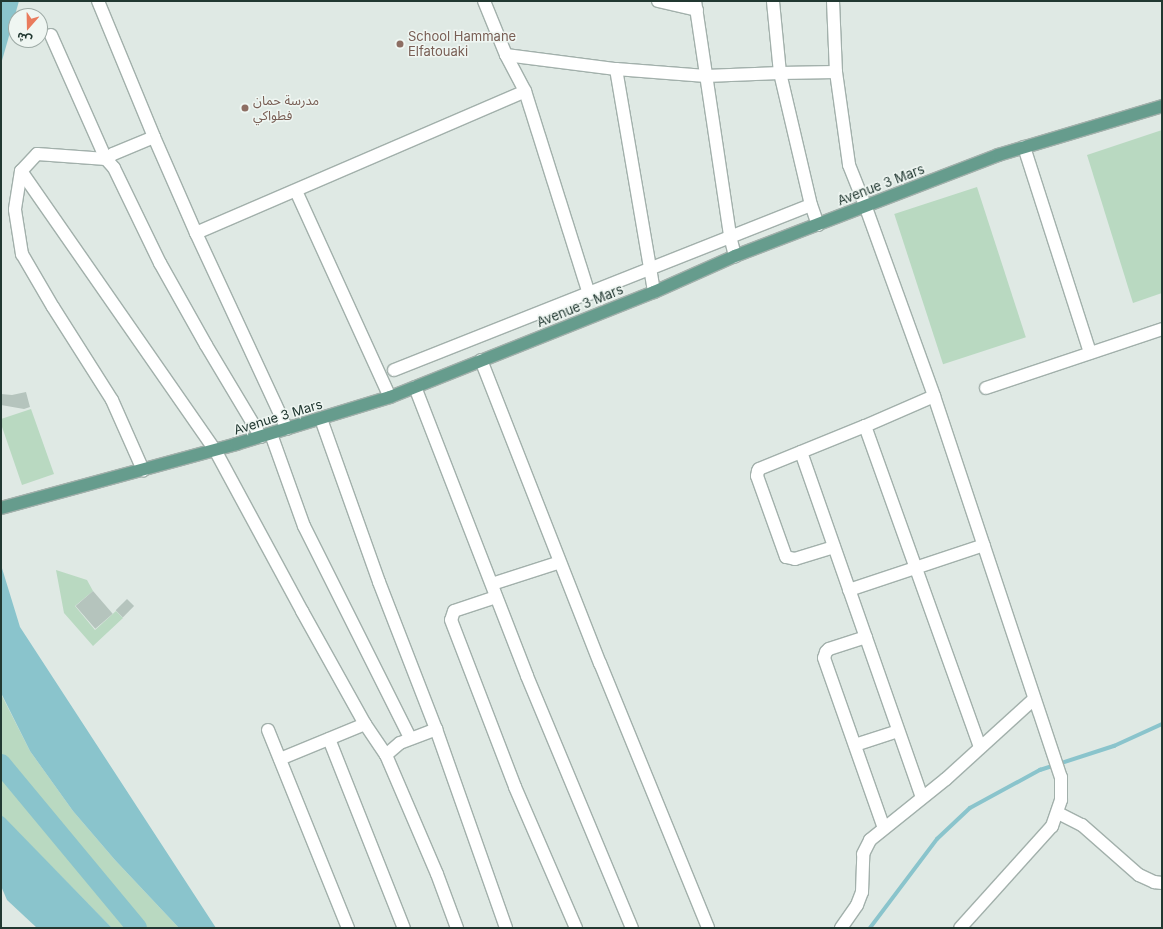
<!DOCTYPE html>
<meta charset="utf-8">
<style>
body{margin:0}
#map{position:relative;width:1163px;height:929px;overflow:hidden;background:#dfe9e4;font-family:Inter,"Noto Sans Arabic",sans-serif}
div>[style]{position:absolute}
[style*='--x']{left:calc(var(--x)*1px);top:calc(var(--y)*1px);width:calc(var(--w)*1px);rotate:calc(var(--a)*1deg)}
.green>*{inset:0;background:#b9d9c1;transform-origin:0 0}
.water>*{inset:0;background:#8ac4cc}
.stream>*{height:3.5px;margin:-1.75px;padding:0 1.75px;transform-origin:1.75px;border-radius:1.75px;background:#8ac4cc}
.river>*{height:20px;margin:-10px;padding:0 10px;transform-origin:10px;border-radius:10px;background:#8ac4cc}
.building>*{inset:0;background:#b5c4bd;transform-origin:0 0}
.roads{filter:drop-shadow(1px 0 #a2b0ab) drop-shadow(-1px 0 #a2b0ab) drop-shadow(0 1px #a2b0ab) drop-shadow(0 -1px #a2b0ab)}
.minor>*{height:12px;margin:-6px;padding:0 6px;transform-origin:6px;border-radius:6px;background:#fff}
.major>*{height:12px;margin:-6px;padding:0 6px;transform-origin:6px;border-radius:6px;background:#669c8d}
.dots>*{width:11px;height:11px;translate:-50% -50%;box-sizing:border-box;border:2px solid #eff6f2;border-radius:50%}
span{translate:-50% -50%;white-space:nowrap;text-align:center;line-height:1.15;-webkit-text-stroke:3px #eff6f2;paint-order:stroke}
.education-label{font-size:13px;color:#785e54}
.left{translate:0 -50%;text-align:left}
.street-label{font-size:13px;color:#213831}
.frame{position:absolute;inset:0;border:2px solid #213831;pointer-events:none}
.north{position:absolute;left:8px;top:8px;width:40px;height:40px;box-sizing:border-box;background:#eff6f2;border:1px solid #9daaa5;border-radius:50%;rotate:200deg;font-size:11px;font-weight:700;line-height:16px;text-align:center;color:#213831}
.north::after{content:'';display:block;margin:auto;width:14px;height:18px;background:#e97b5d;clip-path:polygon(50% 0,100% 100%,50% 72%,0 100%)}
</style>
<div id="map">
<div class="green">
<div style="clip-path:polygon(1162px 130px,1162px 293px,1133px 303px,1087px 155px)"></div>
<div style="left:977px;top:187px;width:158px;height:87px;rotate:72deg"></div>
<div style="clip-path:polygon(31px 409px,54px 474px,22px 485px,1px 424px,1px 419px)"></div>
<div style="clip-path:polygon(56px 570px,87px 580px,93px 591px,75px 606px,95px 630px,116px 611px,123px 618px,93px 646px,64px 613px)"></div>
<div style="clip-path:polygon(1px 694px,30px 751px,73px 811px,115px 860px,179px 928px,112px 928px,1px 815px)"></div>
</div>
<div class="water">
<div style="clip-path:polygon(1px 1px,19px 1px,1px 64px)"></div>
<div style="clip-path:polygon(1px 565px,20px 627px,216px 928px,179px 928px,115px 860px,73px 811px,30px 751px,1px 693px)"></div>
<div style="clip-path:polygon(1px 815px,5px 818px,112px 928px,37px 928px,7px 900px,1px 886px)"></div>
</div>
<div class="stream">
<div style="--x:870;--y:928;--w:111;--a:-53"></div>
<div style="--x:937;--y:839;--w:45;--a:-43.2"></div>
<div style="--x:970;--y:808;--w:80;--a:-28.5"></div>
<div style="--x:1040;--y:770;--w:78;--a:-18"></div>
<div style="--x:1114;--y:746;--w:53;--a:-24.6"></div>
</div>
<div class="river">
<div style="--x:1;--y:764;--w:213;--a:50.3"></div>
</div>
<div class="building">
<div style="clip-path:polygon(26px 392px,30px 407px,24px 409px,1px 405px,1px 394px,12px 395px)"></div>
<div style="left:93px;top:591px;width:30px;height:23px;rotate:49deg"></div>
<div style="left:127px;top:599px;width:10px;height:16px;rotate:45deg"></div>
</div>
<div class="roads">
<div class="minor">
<div style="--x:98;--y:1;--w:147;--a:67.6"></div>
<div style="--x:154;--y:137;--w:105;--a:66.4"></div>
<div style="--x:196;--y:233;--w:216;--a:65.1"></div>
<div style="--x:484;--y:1;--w:58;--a:67.8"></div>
<div style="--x:506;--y:55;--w:41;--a:62.2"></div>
<div style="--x:525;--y:91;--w:213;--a:72.5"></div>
<div style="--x:658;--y:1;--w:40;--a:13"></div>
<div style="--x:695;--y:1;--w:238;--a:81.5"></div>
<div style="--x:730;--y:236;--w:21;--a:76"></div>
<div style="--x:833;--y:1;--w:71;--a:87.6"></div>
<div style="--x:836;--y:72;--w:94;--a:82"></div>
<div style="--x:849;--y:165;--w:43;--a:68.2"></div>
<div style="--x:865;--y:205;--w:203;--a:70.1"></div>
<div style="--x:934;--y:396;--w:402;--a:71.6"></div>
<div style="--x:1061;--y:777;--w:23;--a:90"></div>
<div style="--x:1061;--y:800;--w:28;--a:109"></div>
<div style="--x:1052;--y:826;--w:137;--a:132"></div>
<div style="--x:51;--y:35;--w:136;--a:66.1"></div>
<div style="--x:106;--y:159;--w:69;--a:-175.9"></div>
<div style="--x:37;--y:154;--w:23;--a:133"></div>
<div style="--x:21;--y:171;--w:39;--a:99"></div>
<div style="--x:15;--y:210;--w:45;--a:81"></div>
<div style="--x:22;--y:254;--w:61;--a:59.7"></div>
<div style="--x:53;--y:307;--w:110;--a:57.6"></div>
<div style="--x:112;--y:400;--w:77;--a:66.1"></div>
<div style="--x:506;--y:55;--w:111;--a:7.3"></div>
<div style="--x:616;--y:69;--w:90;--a:4.4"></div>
<div style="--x:706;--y:76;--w:74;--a:-2.3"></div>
<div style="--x:780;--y:73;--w:72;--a:-95.6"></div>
<div style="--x:616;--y:69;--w:226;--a:80.3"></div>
<div style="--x:154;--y:137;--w:44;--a:157.5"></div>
<div style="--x:113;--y:154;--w:9;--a:144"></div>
<div style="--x:106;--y:159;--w:12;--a:48"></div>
<div style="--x:114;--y:168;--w:106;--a:64.2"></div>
<div style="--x:160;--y:263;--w:94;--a:60.7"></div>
<div style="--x:206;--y:345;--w:107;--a:59.1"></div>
<div style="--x:1024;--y:147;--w:216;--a:72.2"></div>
<div style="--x:21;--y:171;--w:340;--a:55.2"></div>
<div style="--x:215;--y:450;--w:183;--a:61.6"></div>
<div style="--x:302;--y:611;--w:129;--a:60.9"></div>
<div style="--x:365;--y:724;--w:37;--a:56"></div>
<div style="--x:386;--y:755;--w:129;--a:66.8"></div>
<div style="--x:437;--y:874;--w:58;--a:69.7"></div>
<div style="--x:296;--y:191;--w:226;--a:65.5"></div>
<div style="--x:818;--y:225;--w:21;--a:-109"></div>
<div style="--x:811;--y:205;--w:136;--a:-103.2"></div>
<div style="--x:780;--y:73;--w:56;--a:-1"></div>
<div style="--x:196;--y:233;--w:358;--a:-23.3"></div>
<div style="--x:481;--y:360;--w:326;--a:68.6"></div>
<div style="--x:600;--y:663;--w:286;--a:67.8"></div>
<div style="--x:394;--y:370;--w:448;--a:-21.6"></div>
<div style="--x:415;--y:387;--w:310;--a:68.8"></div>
<div style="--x:527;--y:676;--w:273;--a:67.4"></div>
<div style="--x:986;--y:388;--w:186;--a:-18.5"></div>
<div style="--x:321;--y:419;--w:173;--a:70.4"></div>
<div style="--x:379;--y:582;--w:158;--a:68.8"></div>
<div style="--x:436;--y:729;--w:211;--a:70.6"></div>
<div style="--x:865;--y:426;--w:341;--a:70.3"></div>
<div style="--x:271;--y:434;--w:98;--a:70.3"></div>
<div style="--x:304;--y:526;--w:237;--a:63.4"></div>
<div style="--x:801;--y:452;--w:366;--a:70.7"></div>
<div style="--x:834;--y:547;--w:41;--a:162.9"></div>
<div style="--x:795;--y:559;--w:9;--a:-167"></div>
<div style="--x:786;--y:557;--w:86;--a:-109.7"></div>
<div style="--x:757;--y:476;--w:5;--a:-79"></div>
<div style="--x:758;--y:471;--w:2;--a:-63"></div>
<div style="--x:759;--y:469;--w:114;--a:-22.1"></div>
<div style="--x:865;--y:426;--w:75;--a:-23.5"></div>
<div style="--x:492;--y:584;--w:71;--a:-17.9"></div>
<div style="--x:849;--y:590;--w:142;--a:-18.4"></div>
<div style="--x:496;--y:597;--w:44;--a:161.6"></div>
<div style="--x:454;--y:611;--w:9;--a:108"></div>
<div style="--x:451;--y:620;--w:179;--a:69"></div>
<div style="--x:515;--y:787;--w:154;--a:66.6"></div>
<div style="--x:866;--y:637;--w:39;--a:162"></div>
<div style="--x:829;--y:649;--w:4;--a:135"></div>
<div style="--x:826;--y:652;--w:6;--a:108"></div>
<div style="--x:824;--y:658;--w:180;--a:70.6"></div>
<div style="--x:268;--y:730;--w:214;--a:68"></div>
<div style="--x:329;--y:739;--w:203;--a:68.4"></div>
<div style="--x:855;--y:745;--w:45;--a:-18"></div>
<div style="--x:386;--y:755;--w:18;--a:-41"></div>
<div style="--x:400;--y:743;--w:39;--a:-21"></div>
<div style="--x:280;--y:759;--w:92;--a:-22.4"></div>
<div style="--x:1058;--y:813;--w:27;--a:27"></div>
<div style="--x:1082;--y:825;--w:76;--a:41.3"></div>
<div style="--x:1139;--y:875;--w:17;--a:25"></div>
<div style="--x:1154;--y:882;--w:8;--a:7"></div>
<div style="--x:841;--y:928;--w:28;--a:-55"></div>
<div style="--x:857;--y:905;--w:14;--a:-69"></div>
<div style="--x:862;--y:892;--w:38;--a:-88"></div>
<div style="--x:863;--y:854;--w:16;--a:-63"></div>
<div style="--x:870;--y:840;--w:97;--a:-38.8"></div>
<div style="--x:946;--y:779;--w:119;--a:-42.3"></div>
</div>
<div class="major">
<div style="--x:1;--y:508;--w:244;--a:-15.2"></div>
<div style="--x:236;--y:444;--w:161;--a:-17"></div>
<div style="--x:390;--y:397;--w:284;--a:-21.7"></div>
<div style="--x:654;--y:292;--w:89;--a:-24"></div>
<div style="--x:735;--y:256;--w:282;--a:-21"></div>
<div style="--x:998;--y:155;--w:171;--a:-16.6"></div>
</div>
</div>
<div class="dots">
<div style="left:400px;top:44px;background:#8d6e63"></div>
<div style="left:245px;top:108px;background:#8d6e63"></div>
</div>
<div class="education-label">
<span class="left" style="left:408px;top:44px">School Hammane<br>Elfatouaki</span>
<span class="left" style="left:253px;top:108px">مدرسة حمان<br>فطواكي</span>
</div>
<div class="street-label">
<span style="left:881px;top:185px;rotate:-21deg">Avenue 3 Mars</span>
<span style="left:580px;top:306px;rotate:-22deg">Avenue 3 Mars</span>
<span style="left:278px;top:417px;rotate:-17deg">Avenue 3 Mars</span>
</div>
<div class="frame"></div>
<div class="north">ش</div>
</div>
